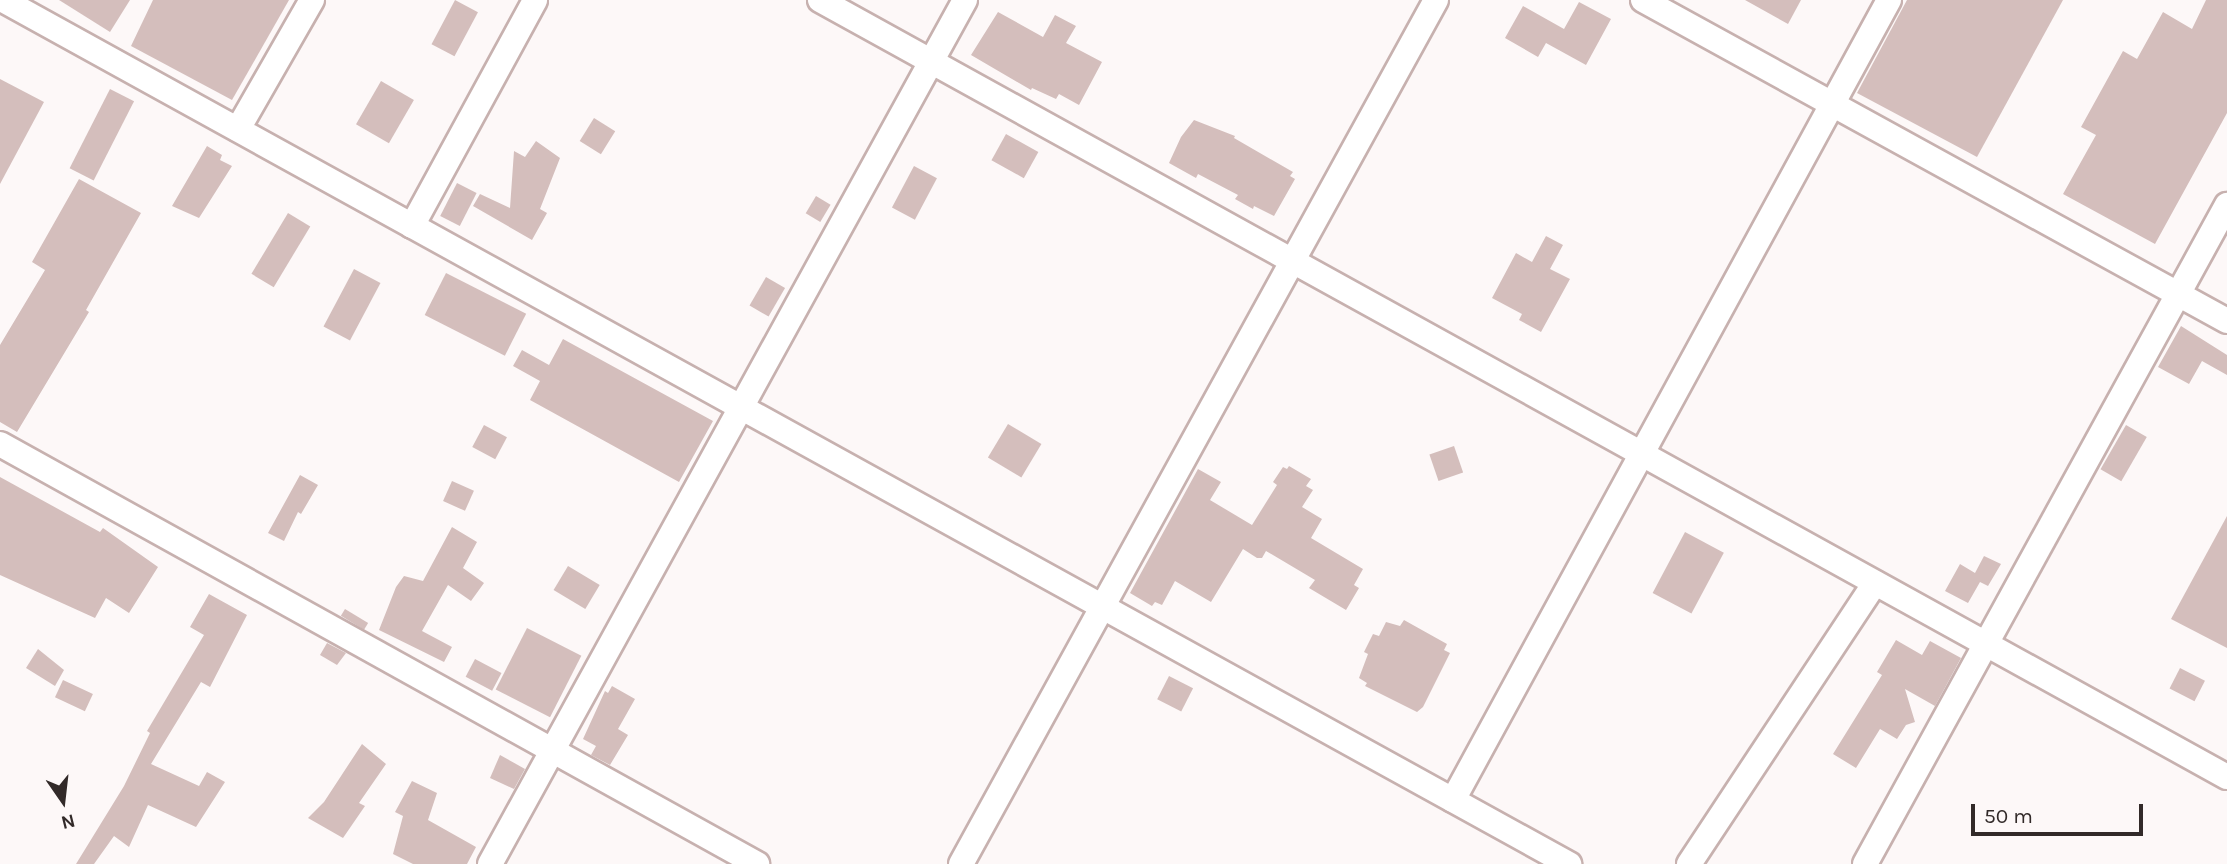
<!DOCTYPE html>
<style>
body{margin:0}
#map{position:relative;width:2227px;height:864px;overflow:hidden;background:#fdf8f8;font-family:Karla,sans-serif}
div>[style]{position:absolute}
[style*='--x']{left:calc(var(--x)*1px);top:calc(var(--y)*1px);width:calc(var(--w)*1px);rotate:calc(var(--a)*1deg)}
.building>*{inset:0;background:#d4bebc;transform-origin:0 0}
.roads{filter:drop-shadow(2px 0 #c7b1af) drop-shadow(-2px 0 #c7b1af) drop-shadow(0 2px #c7b1af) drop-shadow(0 -2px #c7b1af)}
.minor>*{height:24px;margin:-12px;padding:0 12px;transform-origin:12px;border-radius:12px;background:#fff}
span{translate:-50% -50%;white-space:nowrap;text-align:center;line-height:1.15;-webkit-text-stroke:7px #fdf8f8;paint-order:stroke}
.north{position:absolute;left:28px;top:766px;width:70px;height:70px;-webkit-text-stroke:5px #fdf8f8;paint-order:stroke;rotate:166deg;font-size:19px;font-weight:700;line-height:28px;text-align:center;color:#322a29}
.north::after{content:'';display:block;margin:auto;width:24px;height:32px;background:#322a29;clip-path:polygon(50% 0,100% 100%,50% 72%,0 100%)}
.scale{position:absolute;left:1971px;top:804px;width:172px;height:32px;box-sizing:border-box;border:4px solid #322a29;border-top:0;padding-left:9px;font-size:21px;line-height:24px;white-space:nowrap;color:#322a29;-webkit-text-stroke:5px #fdf8f8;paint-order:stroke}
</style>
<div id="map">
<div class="building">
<div style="clip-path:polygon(59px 0,130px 0,110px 32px)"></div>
<div style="clip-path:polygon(153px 0,289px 0,232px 100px,131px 46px)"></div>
<div style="left:455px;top:0;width:26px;height:50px;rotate:28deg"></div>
<div style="clip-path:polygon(1745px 0,1801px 0,1788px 24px)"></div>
<div style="clip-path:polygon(1907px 0,2063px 0,1977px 157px,1857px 93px)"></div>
<div style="clip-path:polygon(2206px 0,2227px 0,2227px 113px,2155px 244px,2063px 194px,2096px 135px,2081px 127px,2123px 51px,2137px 59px,2163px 12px,2192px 29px)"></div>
<div style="clip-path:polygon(1579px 2px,1611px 19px,1586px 65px,1546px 43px,1538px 57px,1505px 38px,1523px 6px,1564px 29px)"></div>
<div style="clip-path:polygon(998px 12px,1043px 37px,1055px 15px,1076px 26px,1066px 43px,1102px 62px,1079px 105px,1059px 94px,1056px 99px,1032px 88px,1031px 90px,971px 55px)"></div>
<div style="clip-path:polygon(0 79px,44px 102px,0 184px)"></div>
<div style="left:381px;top:81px;width:38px;height:50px;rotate:30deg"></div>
<div style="left:110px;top:89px;width:27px;height:89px;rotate:27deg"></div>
<div style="left:594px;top:118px;width:25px;height:27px;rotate:32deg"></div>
<div style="clip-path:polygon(1194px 120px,1235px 136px,1234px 138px,1293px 172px,1290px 176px,1295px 179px,1274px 216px,1254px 206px,1253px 209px,1235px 199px,1238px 195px,1198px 174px,1196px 178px,1169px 163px,1181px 137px)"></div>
<div style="left:1006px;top:134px;width:37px;height:30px;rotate:29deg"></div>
<div style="clip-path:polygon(536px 141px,560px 158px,540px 209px,547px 213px,532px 240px,473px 206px,480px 194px,510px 208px,514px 151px,525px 157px)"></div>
<div style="clip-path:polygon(207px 146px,222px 155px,220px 160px,232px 166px,199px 218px,172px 206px)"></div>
<div style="left:914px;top:166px;width:26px;height:47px;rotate:28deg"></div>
<div style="clip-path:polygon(79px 179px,141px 213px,86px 310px,89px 312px,17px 432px,0 422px,0 345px,45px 270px,32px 262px)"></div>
<div style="left:457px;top:183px;width:22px;height:37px;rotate:27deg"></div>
<div style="left:816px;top:196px;width:17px;height:20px;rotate:31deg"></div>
<div style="left:288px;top:213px;width:26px;height:71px;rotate:31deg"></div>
<div style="clip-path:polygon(1546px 236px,1563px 245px,1550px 269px,1570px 279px,1541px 332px,1519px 320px,1522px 314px,1492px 298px,1516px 253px,1532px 262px)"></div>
<div style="left:354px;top:269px;width:30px;height:65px;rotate:28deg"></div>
<div style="left:446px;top:273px;width:90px;height:47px;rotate:27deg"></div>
<div style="left:766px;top:277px;width:22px;height:33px;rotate:30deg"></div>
<div style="clip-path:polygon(2181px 326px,2227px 355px,2227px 375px,2202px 361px,2189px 384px,2158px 367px)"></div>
<div style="clip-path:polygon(563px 339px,713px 421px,679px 482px,530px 400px,540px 381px,513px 366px,522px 350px,549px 365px)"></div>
<div style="left:1008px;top:424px;width:39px;height:39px;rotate:31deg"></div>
<div style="left:484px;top:425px;width:26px;height:25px;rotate:28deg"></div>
<div style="left:2126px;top:425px;width:24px;height:51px;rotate:30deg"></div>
<div style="left:1454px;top:446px;width:28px;height:26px;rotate:71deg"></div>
<div style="clip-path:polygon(1289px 466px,1311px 479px,1306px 486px,1313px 490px,1302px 507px,1322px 519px,1311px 538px,1363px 569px,1354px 585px,1359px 588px,1346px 610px,1309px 588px,1315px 580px,1266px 551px,1262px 558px,1257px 558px,1243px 549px,1211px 602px,1175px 581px,1162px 605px,1155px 602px,1152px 606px,1130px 593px,1198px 469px,1221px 482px,1210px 500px,1252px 525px,1277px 485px,1273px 482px,1283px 467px,1287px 469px)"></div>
<div style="clip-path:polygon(300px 475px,318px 485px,301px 514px,298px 512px,284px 541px,268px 533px)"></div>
<div style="clip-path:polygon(0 477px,100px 532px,103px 528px,158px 567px,129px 613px,106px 598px,95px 618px,0 575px)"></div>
<div style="left:452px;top:481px;width:24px;height:22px;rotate:24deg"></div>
<div style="clip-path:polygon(2227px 516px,2227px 648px,2171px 619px)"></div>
<div style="clip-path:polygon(452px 527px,477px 542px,463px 568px,484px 583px,471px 601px,448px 585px,422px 631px,452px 647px,444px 662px,379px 630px,396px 587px,404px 576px,423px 581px)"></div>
<div style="left:1685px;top:532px;width:44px;height:69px;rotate:28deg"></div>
<div style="clip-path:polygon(1984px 556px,2001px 564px,1988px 586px,1980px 582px,1968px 603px,1945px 591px,1960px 564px,1975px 573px)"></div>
<div style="left:568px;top:566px;width:37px;height:28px;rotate:31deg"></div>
<div style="clip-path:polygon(209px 594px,247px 615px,210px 687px,201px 682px,151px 764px,199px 786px,207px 772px,225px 782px,196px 827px,148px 805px,129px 847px,114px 836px,94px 864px,76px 864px,124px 786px,150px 733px,147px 731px,204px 635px,190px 627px)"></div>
<div style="left:345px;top:609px;width:27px;height:8px;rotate:31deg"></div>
<div style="clip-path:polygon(1404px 620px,1447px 644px,1444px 650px,1450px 653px,1423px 707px,1417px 712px,1365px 686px,1367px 683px,1359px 678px,1368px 654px,1364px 652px,1373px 634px,1379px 636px,1386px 622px,1400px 626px)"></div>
<div style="left:527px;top:628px;width:61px;height:69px;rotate:27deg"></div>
<div style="clip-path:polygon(1896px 640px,1922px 655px,1930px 641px,1961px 658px,1935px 706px,1905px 689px,1915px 722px,1906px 725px,1897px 739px,1880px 729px,1856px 768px,1833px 754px,1882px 675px,1877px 672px)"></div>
<div style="clip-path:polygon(327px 643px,346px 653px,337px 665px,320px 655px)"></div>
<div style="clip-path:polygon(38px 649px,64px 670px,55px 686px,26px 668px)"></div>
<div style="left:475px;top:659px;width:30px;height:20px;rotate:28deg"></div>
<div style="left:2180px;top:668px;width:28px;height:23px;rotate:27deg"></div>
<div style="left:1169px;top:676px;width:27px;height:26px;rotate:27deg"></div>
<div style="left:63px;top:680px;width:33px;height:19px;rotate:25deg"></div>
<div style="clip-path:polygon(612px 686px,635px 699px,618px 729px,628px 735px,610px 765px,591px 755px,596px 746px,583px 739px,605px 691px,608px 693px)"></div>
<div style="clip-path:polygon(362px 744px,386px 764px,359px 803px,365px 806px,343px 838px,308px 818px,324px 802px)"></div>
<div style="clip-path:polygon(500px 755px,525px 769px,514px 789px,490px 778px)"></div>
<div style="clip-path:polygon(412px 781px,437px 793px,428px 820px,476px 847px,467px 864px,413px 864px,393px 854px,403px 816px,395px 812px)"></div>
</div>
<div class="roads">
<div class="minor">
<div style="--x:3;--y:0;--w:1789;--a:28.89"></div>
<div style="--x:820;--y:0;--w:1607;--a:28.91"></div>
<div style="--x:1643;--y:0;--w:666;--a:28.8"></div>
<div style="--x:238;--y:129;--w:149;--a:-60.2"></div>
<div style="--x:412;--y:226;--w:257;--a:-61.4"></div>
<div style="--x:0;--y:444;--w:866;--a:29.02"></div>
<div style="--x:1453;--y:800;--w:911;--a:-61.41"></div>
<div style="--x:490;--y:864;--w:986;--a:-61.2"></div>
<div style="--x:961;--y:864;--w:986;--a:-61.2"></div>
<div style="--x:1689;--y:864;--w:337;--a:-56.5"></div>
<div style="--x:1865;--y:864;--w:752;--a:-61.22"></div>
</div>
</div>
<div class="north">N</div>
<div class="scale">50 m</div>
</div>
